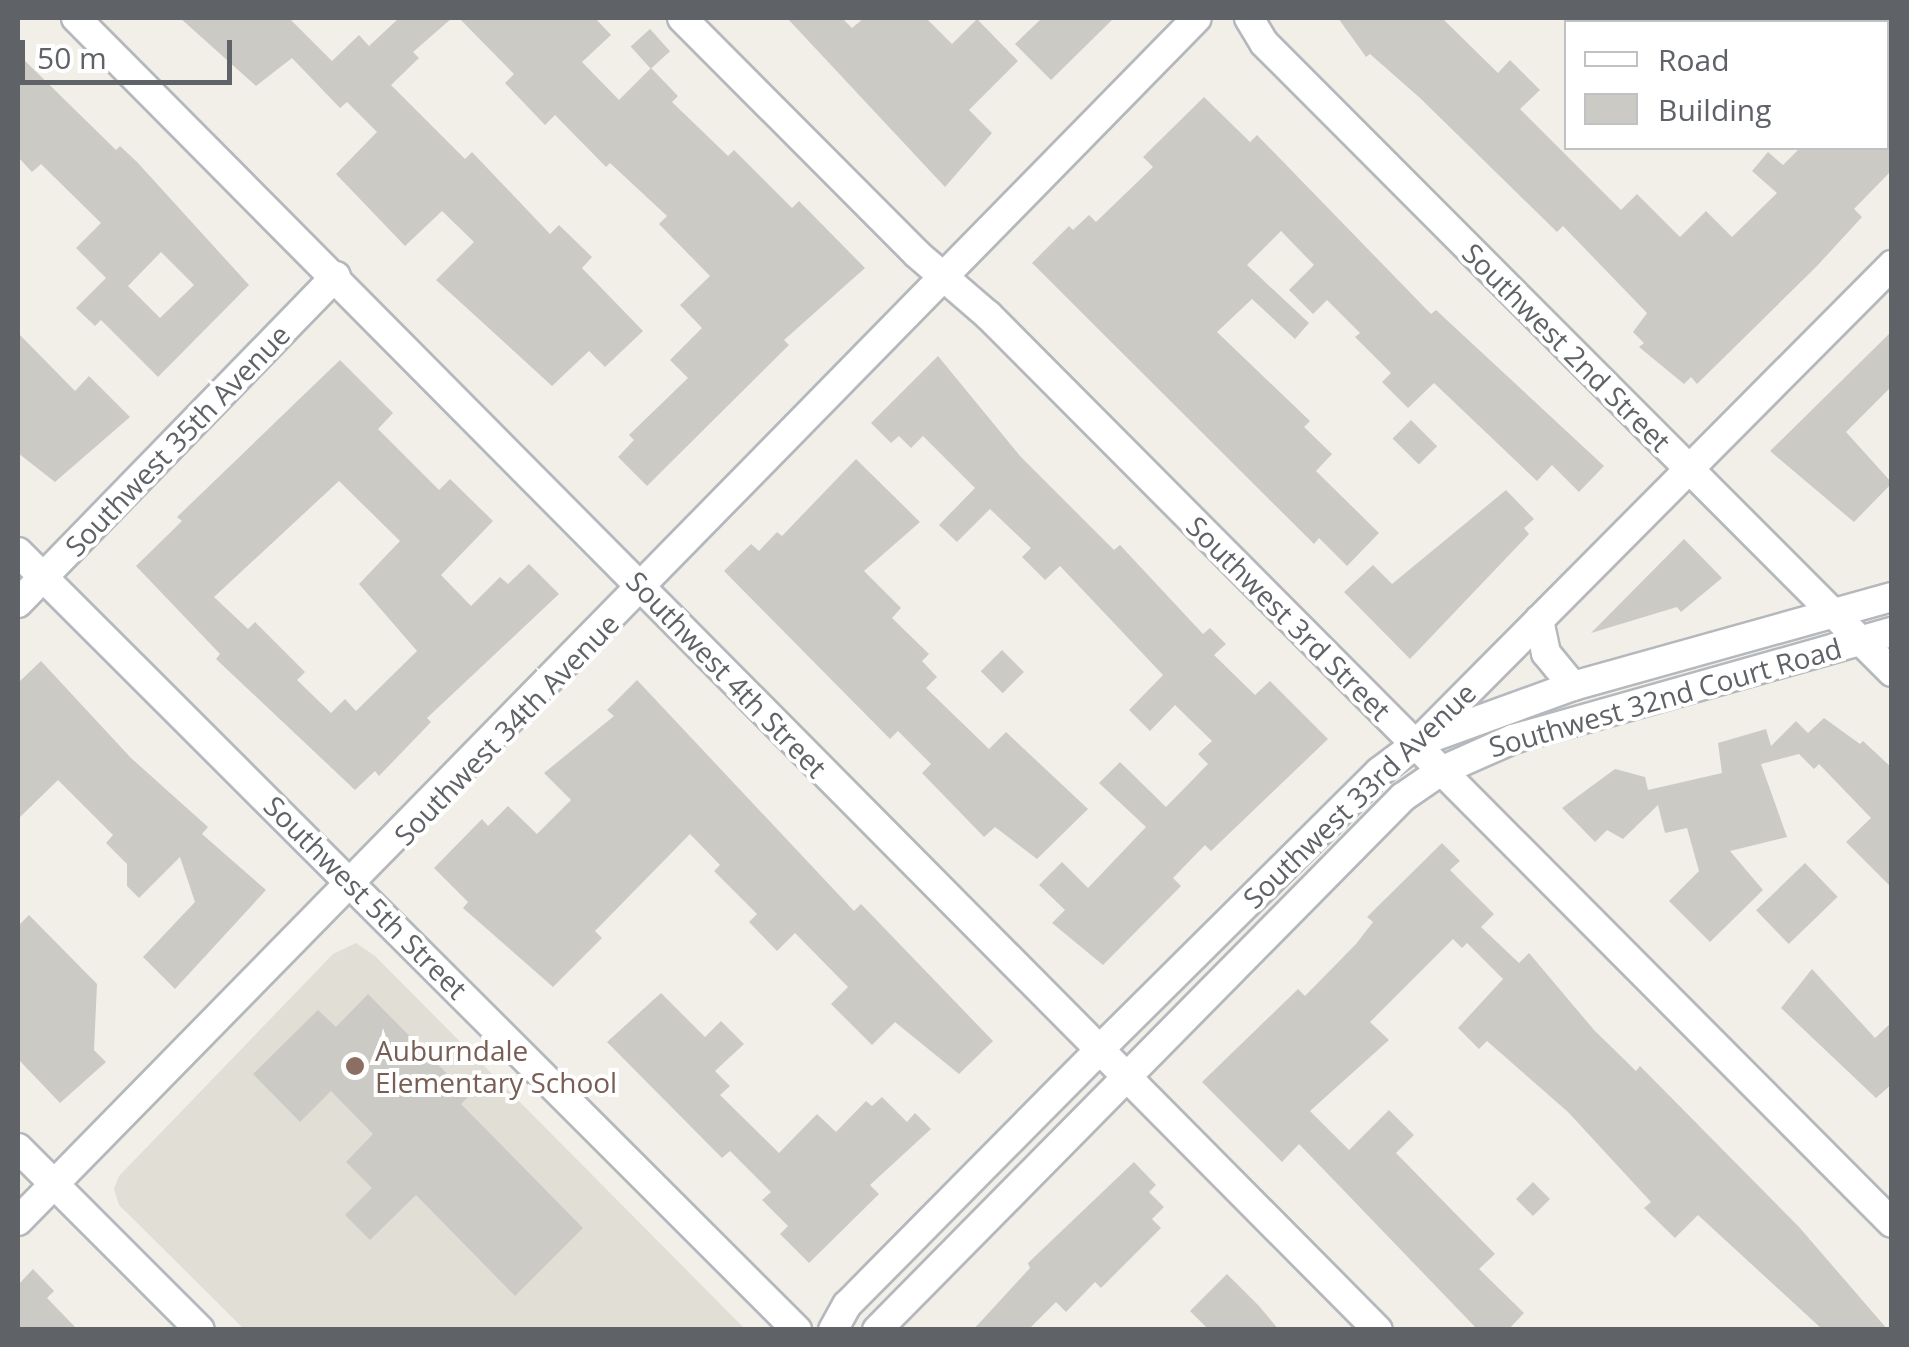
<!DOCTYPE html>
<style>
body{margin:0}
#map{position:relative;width:1909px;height:1347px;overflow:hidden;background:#f1efe8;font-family:"Open Sans",sans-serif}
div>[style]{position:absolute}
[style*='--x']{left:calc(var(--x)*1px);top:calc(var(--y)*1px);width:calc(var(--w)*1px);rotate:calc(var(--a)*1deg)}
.education>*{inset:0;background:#e1ded6}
.building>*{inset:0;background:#cccac5;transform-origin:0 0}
.roads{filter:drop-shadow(2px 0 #b5b8bc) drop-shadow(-2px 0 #b5b8bc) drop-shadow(0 2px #b5b8bc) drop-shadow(0 -2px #b5b8bc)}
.street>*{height:28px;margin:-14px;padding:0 14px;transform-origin:14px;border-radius:14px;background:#fff}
.dots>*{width:28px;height:28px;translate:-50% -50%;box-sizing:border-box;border:5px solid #fff;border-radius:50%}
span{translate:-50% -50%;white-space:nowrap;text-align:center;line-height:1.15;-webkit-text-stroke:8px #fff;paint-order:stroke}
.street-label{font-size:28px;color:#5f6368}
.education-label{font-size:28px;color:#785e54}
.left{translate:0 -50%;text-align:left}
.frame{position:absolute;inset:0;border:20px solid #5f6368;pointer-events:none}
.legend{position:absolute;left:1564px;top:20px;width:325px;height:130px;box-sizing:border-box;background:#fff;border:2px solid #bfc1c3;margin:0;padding:12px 18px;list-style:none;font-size:30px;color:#5f6368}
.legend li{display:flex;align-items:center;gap:20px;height:50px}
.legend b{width:50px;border:2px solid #bfc1c3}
.scale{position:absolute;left:20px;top:40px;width:212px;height:45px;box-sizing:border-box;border:5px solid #5f6368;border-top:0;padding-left:12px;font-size:30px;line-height:35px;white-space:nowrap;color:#5f6368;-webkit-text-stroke:8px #fff;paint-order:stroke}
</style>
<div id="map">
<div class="education">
<div style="clip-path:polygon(356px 943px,375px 956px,745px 1329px,244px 1329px,119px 1205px,114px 1189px,119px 1176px,333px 954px)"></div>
</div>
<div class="building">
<div style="clip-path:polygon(180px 18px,289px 18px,332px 61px,359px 35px,369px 46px,399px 18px,452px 18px,413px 52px,419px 58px,391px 85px,465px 159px,472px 152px,550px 234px,559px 225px,592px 257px,582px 268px,643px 331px,605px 367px,589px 351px,552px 386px,436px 280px,474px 242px,442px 211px,405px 246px,336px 174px,377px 132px,347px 102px,340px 108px,292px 58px,256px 86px)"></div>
<div style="clip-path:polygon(459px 18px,595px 18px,611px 35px,582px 62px,619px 100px,651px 68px,678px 96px,672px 102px,728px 156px,734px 150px,792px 208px,799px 201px,865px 268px,784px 340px,789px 345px,647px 486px,618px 457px,634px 440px,629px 435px,688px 378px,670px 360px,702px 328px,680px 305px,710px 276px,659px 224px,667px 216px,610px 163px,606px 167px,555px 115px,545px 125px,505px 83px,514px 74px)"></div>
<div style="clip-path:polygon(787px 18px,842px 18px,852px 28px,864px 18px,926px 18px,952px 44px,977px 19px,1018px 61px,969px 110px,992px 133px,945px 187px)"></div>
<div style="clip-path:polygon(1042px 18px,1114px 18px,1051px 80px,1015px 44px)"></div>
<div style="clip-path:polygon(1338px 18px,1442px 18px,1498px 73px,1510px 60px,1540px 90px,1520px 109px,1621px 210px,1637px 194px,1680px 237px,1706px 211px,1732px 237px,1777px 193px,1752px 171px,1768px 152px,1783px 165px,1800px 148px,1892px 148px,1892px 170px,1854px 209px,1862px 217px,1817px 266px,1697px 384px,1691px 377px,1684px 384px,1639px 347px,1644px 343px,1633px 332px,1647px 313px,1563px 226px,1557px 232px,1420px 98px,1370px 54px,1366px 57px)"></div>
<div style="left:650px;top:29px;width:30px;height:26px;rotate:48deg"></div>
<div style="clip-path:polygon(evenodd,18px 54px,116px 150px,120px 146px,137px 162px,249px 285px,158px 377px,101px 320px,95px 326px,76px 308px,106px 278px,76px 248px,101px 223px,41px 164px,32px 172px,18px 157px,18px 54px,161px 252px,194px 285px,160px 318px,128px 286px,161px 252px)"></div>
<div style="clip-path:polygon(1204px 97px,1250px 142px,1257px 135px,1431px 314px,1436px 310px,1604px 466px,1579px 492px,1552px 465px,1537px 481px,1434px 383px,1408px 408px,1382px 382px,1391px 373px,1355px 337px,1360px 333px,1327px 300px,1313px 314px,1289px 290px,1314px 265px,1281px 231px,1247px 265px,1309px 323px,1295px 339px,1252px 299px,1217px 332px,1310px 421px,1304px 427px,1332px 454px,1316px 471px,1379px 533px,1347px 566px,1319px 538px,1314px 544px,1032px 263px,1069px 226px,1073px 230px,1089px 215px,1096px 222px,1153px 167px,1143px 157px)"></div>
<div style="clip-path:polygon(1892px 331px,1892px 386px,1846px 432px,1892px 483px,1854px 522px,1770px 451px)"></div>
<div style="clip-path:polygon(18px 333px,75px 391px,89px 376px,130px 417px,55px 482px,18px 453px)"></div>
<div style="clip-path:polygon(938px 356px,1020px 456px,1114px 550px,1120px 545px,1203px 634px,1210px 628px,1226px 644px,1214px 655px,1255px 695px,1270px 681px,1328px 739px,1211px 851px,1205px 845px,1173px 878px,1181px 886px,1103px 965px,1052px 923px,1065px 910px,1039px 885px,1062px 862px,1088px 888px,1146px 827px,1099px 783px,1120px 762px,1166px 807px,1208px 764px,1198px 754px,1212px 741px,1175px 705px,1150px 731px,1129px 710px,1163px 675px,1060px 566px,1045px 580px,1022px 557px,1031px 548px,990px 509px,957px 542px,939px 525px,975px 488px,923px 436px,911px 448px,899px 436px,891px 443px,871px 423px)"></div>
<div style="clip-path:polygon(evenodd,340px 360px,393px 413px,378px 429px,439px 490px,450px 479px,493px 521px,441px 575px,471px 606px,500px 577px,508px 584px,529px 564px,559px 594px,427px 718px,431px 722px,379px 776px,375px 771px,355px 790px,216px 659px,220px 654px,136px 566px,182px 521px,177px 517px,340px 360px,339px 481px,400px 541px,359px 584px,417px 651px,356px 711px,345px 699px,331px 713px,297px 680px,305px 672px,255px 622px,248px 629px,214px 597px,339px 481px)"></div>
<div style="left:1411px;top:420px;width:37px;height:26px;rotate:45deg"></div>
<div style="clip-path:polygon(856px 459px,920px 522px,864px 571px,901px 608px,892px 618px,929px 654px,922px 661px,937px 677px,926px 688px,989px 749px,1006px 732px,1088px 809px,1037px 859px,995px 827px,984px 837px,922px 773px,931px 764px,898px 731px,890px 739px,724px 571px,751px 544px,759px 551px,777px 532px,782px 536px)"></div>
<div style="clip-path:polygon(1506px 490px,1534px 519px,1524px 528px,1529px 534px,1410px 659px,1344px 592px,1373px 565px,1392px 584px)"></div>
<div style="clip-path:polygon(1684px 539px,1722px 578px,1681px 612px,1677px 607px,1591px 633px)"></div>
<div style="left:1002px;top:650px;width:31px;height:30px;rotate:45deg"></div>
<div style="clip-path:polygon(41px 661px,131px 758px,208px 827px,202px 834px,266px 890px,175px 989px,143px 957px,195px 902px,180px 857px,139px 898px,127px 886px,127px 864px,106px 843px,113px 835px,58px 780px,18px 819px,18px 683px)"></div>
<div style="clip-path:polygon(637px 680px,854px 911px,861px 904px,993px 1041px,959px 1074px,895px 1022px,872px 1045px,831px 1004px,848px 987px,795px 933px,777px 951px,749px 922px,757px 914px,714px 871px,720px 865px,690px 834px,595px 931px,602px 938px,553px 987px,463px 908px,468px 902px,434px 868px,482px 819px,488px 826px,508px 806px,537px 834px,571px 800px,544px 773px,614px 716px,607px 710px)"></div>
<div style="clip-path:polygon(1824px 718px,1860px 744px,1863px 741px,1892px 768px,1892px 888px,1846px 842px,1871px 818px,1819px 764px,1814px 769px,1799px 754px,1761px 764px,1787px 837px,1730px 851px,1763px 890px,1710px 942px,1669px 901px,1699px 871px,1687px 828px,1665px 833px,1658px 805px,1623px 839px,1607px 830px,1595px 842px,1562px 808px,1615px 769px,1645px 777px,1648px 790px,1722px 773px,1718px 743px,1766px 729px,1771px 746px,1796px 721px,1808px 733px)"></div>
<div style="clip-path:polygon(1442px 843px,1460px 861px,1450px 870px,1494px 914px,1481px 927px,1519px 963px,1529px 953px,1594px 1030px,1636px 1071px,1640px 1066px,1799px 1227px,1888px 1330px,1823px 1330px,1698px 1215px,1675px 1238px,1644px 1208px,1651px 1202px,1568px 1112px,1487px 1041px,1479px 1049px,1458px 1028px,1503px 979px,1467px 943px,1462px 948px,1453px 939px,1370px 1022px,1389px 1040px,1310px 1111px,1349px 1150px,1389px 1110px,1414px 1135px,1396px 1153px,1495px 1254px,1479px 1269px,1524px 1313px,1508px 1330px,1478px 1330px,1299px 1144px,1282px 1162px,1202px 1082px,1298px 989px,1305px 996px,1356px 944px,1373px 922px,1367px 917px)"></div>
<div style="left:1805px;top:863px;width:47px;height:68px;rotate:46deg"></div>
<div style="clip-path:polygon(29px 915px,97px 984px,94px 1050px,106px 1062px,60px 1103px,18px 1059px,18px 926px)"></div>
<div style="clip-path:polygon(1812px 969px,1875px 1038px,1892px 1022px,1892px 1084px,1876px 1098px,1781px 1008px)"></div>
<div style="clip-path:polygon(661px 993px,705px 1037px,721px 1021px,744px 1044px,715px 1071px,730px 1086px,720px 1095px,779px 1153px,817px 1114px,836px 1132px,866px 1101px,872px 1106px,882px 1097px,907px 1122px,915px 1113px,931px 1129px,870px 1185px,879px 1194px,809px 1263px,780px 1234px,788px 1226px,762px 1200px,771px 1192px,730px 1151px,722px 1158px,607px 1042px)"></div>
<div style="clip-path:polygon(368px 994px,469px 1096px,461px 1104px,583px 1228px,515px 1296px,416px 1195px,370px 1240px,345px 1215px,372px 1188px,346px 1162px,373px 1134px,331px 1091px,300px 1122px,253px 1074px,318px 1010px,336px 1027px)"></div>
<div style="clip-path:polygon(1134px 1162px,1156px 1185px,1149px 1192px,1164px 1207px,1152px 1219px,1161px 1228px,1101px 1288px,1095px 1282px,1066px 1312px,1056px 1302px,1028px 1330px,973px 1330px,1030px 1268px,1028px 1263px)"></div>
<div style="left:1533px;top:1182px;width:24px;height:24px;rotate:45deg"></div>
<div style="clip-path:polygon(33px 1269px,54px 1291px,47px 1298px,78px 1330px,18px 1330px,18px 1285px)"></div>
<div style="clip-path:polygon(1227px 1274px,1259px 1306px,1279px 1330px,1209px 1330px,1190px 1311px)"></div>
</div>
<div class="roads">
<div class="street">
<div style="--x:76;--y:18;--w:1848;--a:45.22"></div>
<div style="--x:682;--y:18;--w:333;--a:45.1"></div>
<div style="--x:917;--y:254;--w:94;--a:40.7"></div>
<div style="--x:988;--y:315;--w:1281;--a:45.13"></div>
<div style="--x:1249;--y:18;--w:29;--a:59"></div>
<div style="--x:1264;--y:43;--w:889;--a:45.05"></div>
<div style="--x:1845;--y:18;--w:6;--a:45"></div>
<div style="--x:1886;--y:60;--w:8;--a:40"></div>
<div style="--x:18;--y:552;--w:1101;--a:44.96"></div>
<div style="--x:18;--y:603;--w:456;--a:-45.8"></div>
<div style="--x:1539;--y:620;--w:34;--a:78"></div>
<div style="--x:1546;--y:653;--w:43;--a:50.7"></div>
<div style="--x:1430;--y:738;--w:152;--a:-20"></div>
<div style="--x:1573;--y:686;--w:331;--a:-15.6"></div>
<div style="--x:18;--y:1148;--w:257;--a:45"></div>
<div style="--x:18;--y:1221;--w:1684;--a:-45.58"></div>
<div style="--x:833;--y:1330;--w:29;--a:-61"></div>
<div style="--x:847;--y:1305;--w:359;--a:-45.3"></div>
<div style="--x:1099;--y:1050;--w:395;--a:-44.8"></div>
<div style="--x:1379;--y:772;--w:45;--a:-36.9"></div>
<div style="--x:1415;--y:745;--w:677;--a:-45.18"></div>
<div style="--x:877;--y:1330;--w:749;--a:-45.38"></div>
<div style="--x:1403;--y:797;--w:46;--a:-34.4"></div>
<div style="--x:1441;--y:771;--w:79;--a:-24"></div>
<div style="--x:1513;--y:739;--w:394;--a:-15.8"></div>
</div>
</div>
<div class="dots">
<div style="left:355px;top:1066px;background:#8d6e63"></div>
</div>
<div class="street-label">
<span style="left:1567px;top:347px;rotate:45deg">Southwest 2nd Street</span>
<span style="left:177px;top:440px;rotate:-46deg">Southwest 35th Avenue</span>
<span style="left:1289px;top:618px;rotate:45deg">Southwest 3rd Street</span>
<span style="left:727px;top:674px;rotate:46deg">Southwest 4th Street</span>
<span style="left:1665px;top:697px;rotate:-16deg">Southwest 32nd Court Road</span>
<span style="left:506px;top:729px;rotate:-46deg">Southwest 34th Avenue</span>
<span style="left:1359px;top:795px;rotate:-44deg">Southwest 33rd Avenue</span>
<span style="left:366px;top:897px;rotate:45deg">Southwest 5th Street</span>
</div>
<div class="education-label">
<span class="left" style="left:375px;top:1066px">Auburndale<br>Elementary School</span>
</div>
<div class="frame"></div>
<ul class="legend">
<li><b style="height:12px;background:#fff"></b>Road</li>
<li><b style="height:28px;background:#cccac5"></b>Building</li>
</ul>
<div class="scale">50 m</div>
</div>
